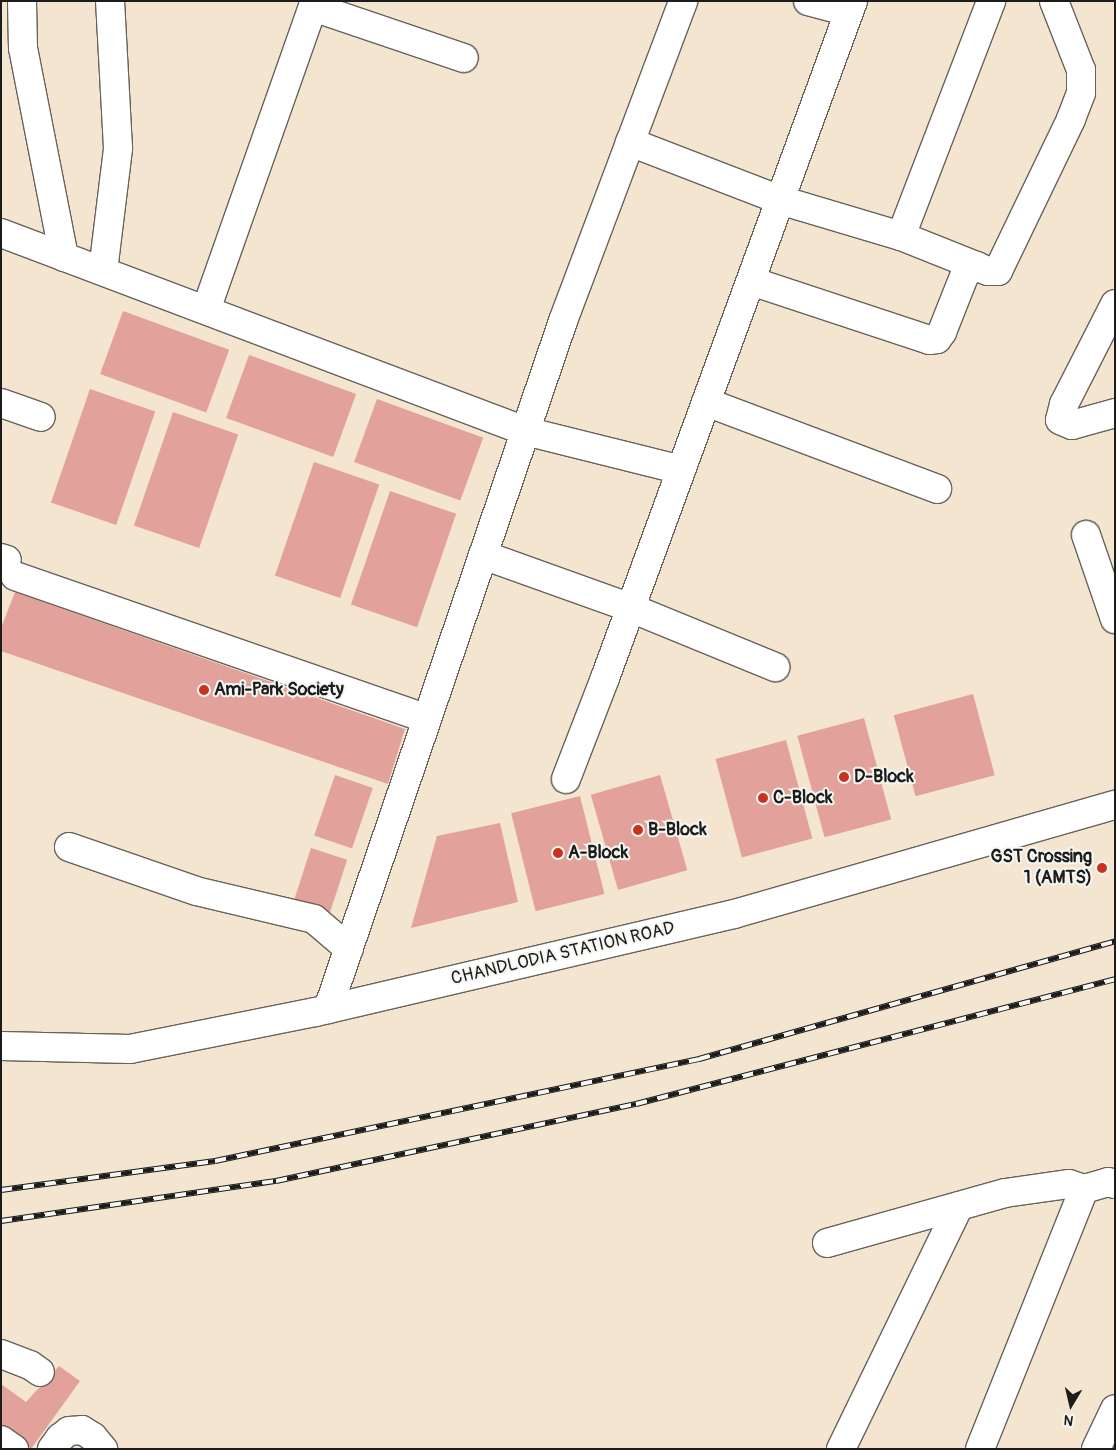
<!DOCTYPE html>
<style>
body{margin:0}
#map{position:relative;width:1116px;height:1450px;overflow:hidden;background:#f4e5d1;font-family:Pangolin,sans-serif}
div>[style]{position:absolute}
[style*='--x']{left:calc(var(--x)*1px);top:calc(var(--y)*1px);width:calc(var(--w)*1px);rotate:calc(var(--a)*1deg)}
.building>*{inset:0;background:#e2a19b;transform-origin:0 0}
.roads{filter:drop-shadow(1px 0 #68625b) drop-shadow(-1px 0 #68625b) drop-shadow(0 1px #68625b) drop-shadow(0 -1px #68625b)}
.minor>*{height:28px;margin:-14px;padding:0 14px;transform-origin:14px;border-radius:14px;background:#fff}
.rail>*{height:5.5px;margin-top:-2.75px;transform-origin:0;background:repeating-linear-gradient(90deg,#f6f6f2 0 11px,#1c1c1c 0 22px);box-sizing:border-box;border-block:1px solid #1c1c1c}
.dots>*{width:14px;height:14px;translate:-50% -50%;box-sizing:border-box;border:2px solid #f6f6f2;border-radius:50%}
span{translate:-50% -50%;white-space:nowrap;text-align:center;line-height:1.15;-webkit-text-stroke:4px #f6f6f2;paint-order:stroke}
.poi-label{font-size:18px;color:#1c1c1c;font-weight:700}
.left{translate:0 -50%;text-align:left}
.right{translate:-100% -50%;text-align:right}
.street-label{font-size:18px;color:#1c1c1c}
.frame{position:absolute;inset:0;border:2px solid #1c1c1c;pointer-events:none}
.north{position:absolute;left:1046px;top:1380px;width:50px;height:50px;-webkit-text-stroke:4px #f6f6f2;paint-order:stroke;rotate:189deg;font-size:14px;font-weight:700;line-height:20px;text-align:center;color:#1c1c1c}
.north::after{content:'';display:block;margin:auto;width:18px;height:22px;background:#1c1c1c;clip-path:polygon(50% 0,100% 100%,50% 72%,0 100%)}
</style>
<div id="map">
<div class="building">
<div style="left:123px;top:311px;width:113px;height:67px;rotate:20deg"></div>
<div style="left:249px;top:355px;width:114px;height:67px;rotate:20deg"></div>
<div style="left:90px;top:389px;width:69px;height:120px;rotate:19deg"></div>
<div style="left:377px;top:399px;width:113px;height:67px;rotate:20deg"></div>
<div style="left:173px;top:412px;width:69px;height:120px;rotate:19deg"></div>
<div style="left:314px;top:462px;width:69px;height:120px;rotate:19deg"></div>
<div style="left:390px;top:491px;width:70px;height:120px;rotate:19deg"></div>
<div style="clip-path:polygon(15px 592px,405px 729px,388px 784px,1px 651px,1px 628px)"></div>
<div style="left:973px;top:694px;width:84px;height:82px;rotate:75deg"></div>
<div style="left:864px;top:718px;width:105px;height:69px;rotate:75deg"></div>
<div style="left:786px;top:740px;width:102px;height:73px;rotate:75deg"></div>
<div style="left:335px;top:775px;width:40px;height:64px;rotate:19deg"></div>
<div style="left:660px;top:775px;width:99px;height:72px;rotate:74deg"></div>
<div style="left:580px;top:796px;width:101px;height:71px;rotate:76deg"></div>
<div style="clip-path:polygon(500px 823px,518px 902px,411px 928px,437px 836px)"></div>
<div style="left:311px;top:848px;width:38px;height:62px;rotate:18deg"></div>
<div style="clip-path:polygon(59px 1366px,80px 1381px,31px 1449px,18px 1449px,1px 1437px,1px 1384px,26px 1402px)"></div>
</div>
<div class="roads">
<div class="minor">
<div style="--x:22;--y:1;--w:47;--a:88.8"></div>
<div style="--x:23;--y:48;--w:213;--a:78.9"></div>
<div style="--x:808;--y:1;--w:42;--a:15"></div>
<div style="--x:313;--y:7;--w:159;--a:18.7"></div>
<div style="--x:630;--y:142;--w:161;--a:21.1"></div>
<div style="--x:780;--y:200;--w:126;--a:16.6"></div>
<div style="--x:901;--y:236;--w:81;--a:21.8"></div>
<div style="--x:976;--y:266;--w:13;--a:23"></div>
<div style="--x:988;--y:271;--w:10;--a:0"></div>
<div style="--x:998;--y:271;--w:169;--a:-64.3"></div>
<div style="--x:1071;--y:119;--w:28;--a:-69"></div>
<div style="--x:1081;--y:93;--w:23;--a:-90"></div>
<div style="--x:1081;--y:70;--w:74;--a:-111.4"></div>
<div style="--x:1;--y:233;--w:560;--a:20.7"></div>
<div style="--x:525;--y:431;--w:161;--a:14"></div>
<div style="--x:901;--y:236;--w:252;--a:-69"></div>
<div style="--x:103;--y:271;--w:124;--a:-83"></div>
<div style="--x:118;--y:148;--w:147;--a:-93.1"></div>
<div style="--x:751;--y:281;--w:188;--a:18.3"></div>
<div style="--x:929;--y:340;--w:8;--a:-7"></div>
<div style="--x:937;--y:339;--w:9;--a:-54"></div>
<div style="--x:942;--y:332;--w:62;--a:-68.4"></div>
<div style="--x:965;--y:274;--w:14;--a:-36"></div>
<div style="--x:1115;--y:304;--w:112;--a:117"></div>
<div style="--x:1064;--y:404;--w:16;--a:104"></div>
<div style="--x:1060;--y:420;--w:13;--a:23"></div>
<div style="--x:1072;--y:425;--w:45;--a:-15.6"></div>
<div style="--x:206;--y:310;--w:328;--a:-70.6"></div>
<div style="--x:706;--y:402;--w:247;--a:20.6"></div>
<div style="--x:1;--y:403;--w:42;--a:19.3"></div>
<div style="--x:1086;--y:535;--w:89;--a:71"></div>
<div style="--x:483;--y:555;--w:157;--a:19.7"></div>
<div style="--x:631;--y:608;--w:156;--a:22.3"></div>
<div style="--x:1;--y:558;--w:6;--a:18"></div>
<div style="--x:15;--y:576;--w:436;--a:19.1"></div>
<div style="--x:566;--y:779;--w:108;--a:-68.9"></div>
<div style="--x:605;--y:678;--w:721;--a:-69.88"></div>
<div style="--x:69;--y:847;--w:134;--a:19.1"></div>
<div style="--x:196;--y:891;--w:121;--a:13.3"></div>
<div style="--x:314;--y:919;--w:46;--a:40.6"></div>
<div style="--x:328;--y:1009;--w:727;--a:-71.14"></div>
<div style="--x:563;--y:321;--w:342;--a:-69.4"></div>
<div style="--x:1;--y:1046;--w:129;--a:1.3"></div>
<div style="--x:130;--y:1049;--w:190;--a:-11.3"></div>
<div style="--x:316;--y:1012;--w:429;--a:-13.2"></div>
<div style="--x:734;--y:914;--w:396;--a:-16"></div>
<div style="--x:827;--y:1243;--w:185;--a:-15.7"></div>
<div style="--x:1005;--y:1193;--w:65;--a:-8"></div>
<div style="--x:1069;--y:1184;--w:16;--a:18"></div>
<div style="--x:1084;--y:1189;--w:25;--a:-16"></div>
<div style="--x:1108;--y:1182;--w:7;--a:16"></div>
<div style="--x:1;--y:1354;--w:31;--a:21"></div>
<div style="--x:30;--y:1365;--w:12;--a:35"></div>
<div style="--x:1;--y:1440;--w:16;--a:35"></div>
<div style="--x:52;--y:1449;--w:14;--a:-54"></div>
<div style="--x:60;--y:1438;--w:11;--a:-38"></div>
<div style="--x:69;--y:1431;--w:13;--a:-4"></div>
<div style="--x:82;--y:1430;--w:13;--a:32"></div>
<div style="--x:93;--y:1437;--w:16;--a:50"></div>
<div style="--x:841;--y:1449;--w:270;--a:-64.1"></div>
<div style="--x:980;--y:1449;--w:280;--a:-68.2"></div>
<div style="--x:1096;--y:1449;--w:44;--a:-64.6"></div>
</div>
</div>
<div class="rail">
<div style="--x:1;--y:1190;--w:216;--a:-7.7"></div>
<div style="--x:215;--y:1161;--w:495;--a:-11.9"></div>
<div style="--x:699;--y:1059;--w:432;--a:-15.8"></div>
<div style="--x:1;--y:1221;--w:278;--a:-8.3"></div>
<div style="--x:276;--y:1181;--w:368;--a:-12.1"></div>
<div style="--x:636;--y:1104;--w:495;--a:-14.6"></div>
</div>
<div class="dots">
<div style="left:204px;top:690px;background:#c8321e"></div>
<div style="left:844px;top:777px;background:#c8321e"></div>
<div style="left:763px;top:798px;background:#c8321e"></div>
<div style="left:638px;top:830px;background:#c8321e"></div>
<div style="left:558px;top:853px;background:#c8321e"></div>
<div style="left:1102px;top:868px;background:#c8321e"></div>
</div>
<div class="poi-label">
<span class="left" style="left:214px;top:690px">Ami-Park Society</span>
<span class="left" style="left:854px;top:777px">D-Block</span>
<span class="left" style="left:773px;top:798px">C-Block</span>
<span class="left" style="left:648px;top:830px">B-Block</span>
<span class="left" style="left:568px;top:853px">A-Block</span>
<span class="right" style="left:1092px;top:868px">GST Crossing<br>1 (AMTS)</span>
</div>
<div class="street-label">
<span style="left:563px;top:954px;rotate:-13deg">CHANDLODIA STATION ROAD</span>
</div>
<div class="frame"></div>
<div class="north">N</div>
</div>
